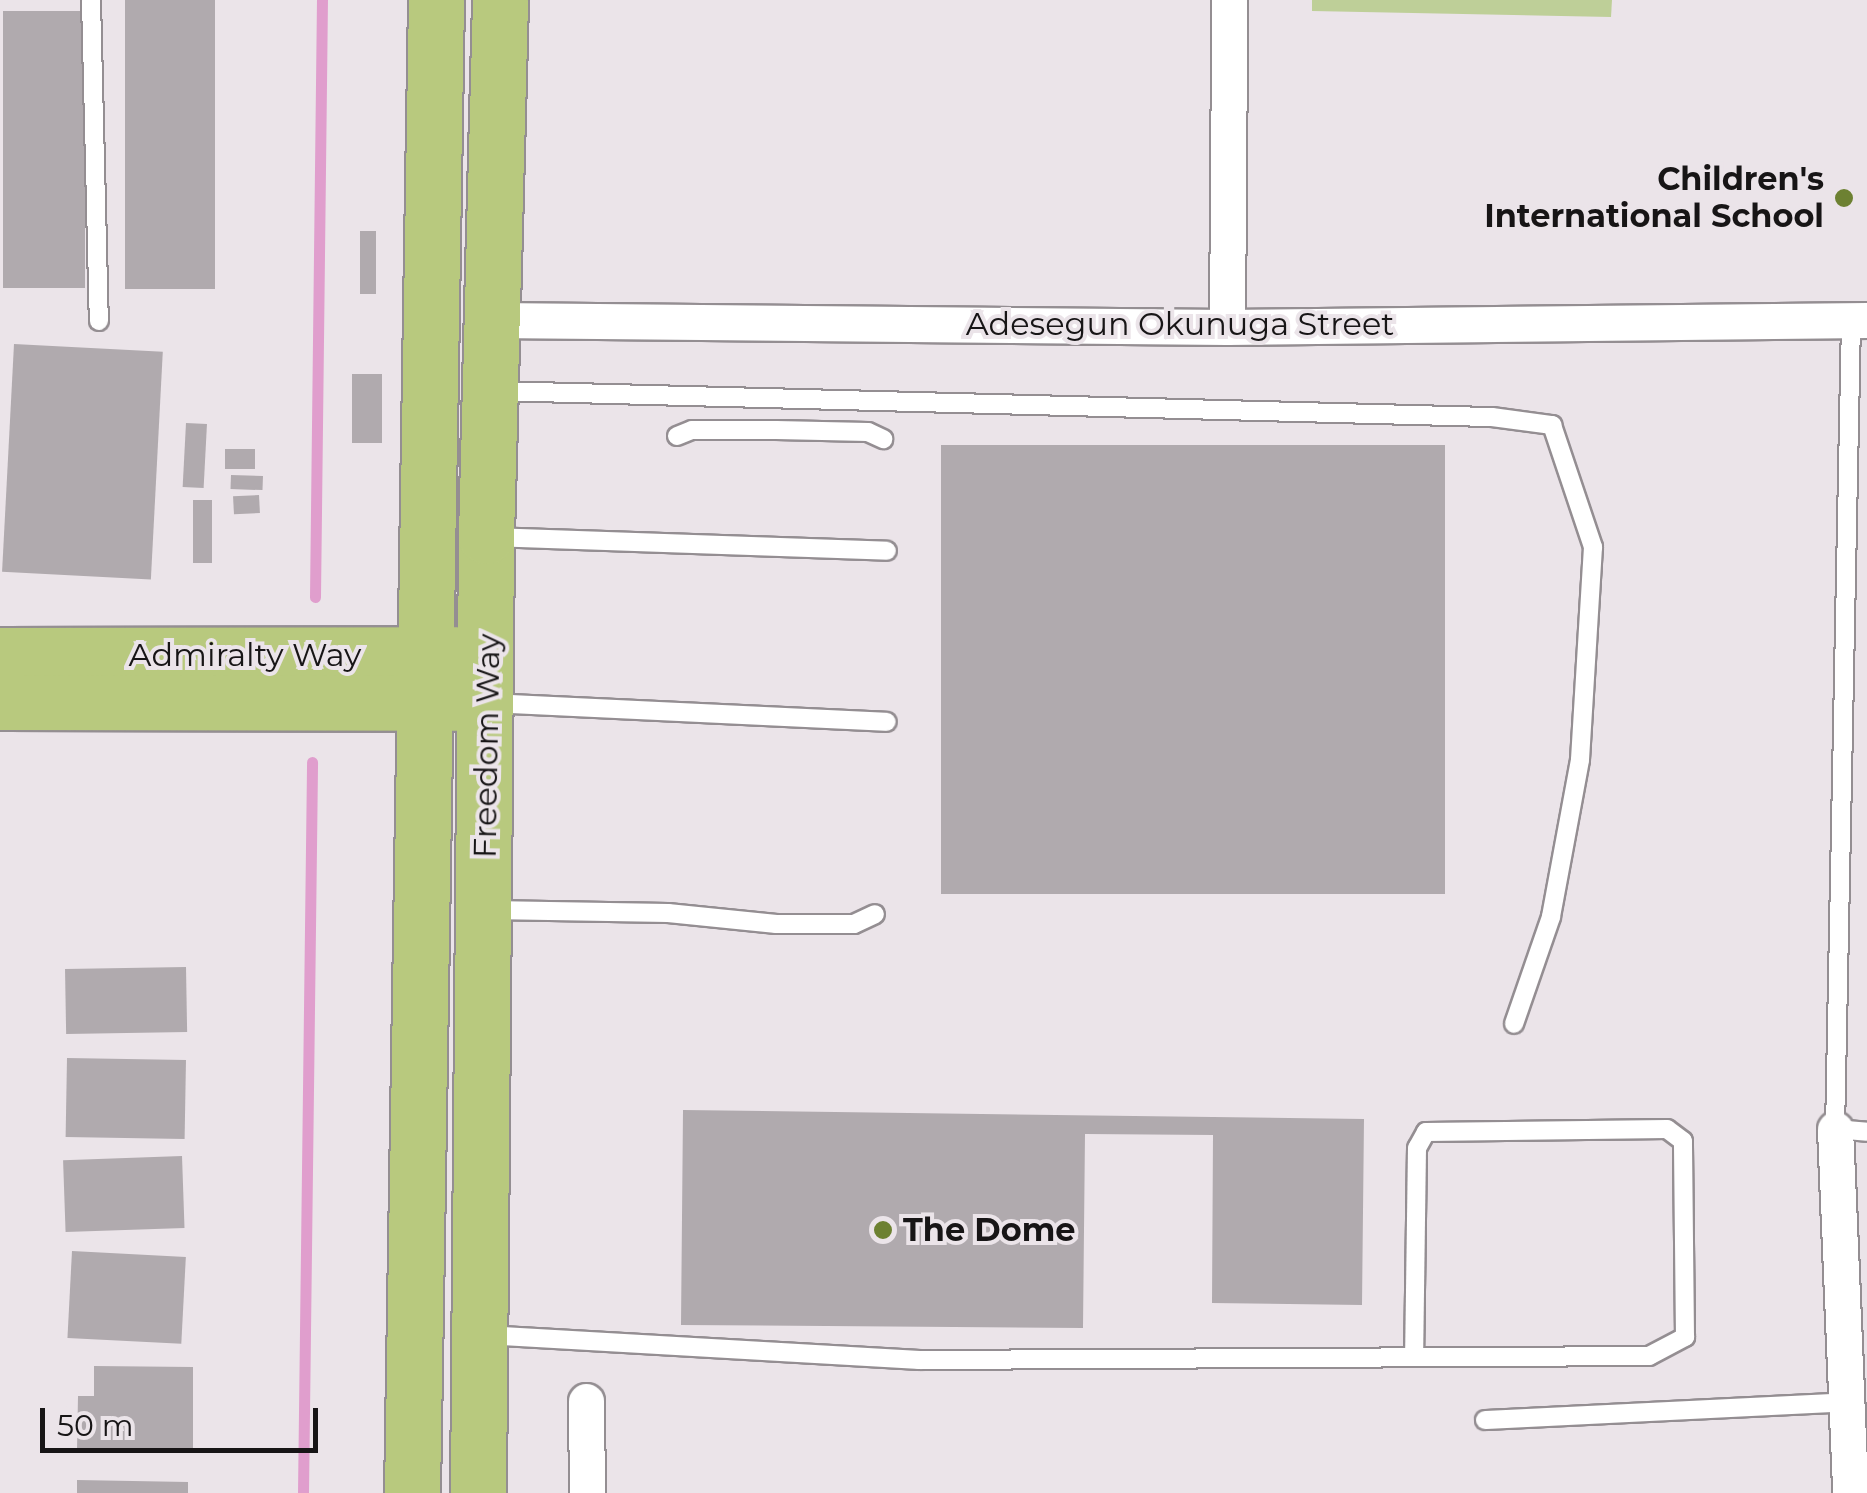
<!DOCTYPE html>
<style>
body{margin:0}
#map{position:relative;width:1867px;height:1493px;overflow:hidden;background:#ebe4e9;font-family:Montserrat,sans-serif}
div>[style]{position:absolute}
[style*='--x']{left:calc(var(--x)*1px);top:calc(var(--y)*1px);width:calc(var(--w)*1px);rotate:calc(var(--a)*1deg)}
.green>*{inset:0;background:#becf98}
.stream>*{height:11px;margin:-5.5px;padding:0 5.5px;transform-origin:5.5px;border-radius:5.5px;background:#e09ecd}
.building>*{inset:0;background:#b0aaae;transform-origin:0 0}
.roads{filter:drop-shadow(2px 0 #948e92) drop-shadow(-2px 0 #948e92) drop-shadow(0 2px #948e92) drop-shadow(0 -2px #948e92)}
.lane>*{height:18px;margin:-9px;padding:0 9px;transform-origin:9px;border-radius:9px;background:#fff}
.street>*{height:35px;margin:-17.5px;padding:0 17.5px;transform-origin:17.5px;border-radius:17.5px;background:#fff}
.primary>*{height:55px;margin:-27.5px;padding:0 27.5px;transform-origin:27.5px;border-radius:27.5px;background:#b8c97e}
.dots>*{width:28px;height:28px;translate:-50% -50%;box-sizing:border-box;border:5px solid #ebe4e9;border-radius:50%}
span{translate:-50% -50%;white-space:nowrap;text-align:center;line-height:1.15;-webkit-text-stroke:8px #ebe4e9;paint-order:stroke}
.poi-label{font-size:32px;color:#171516;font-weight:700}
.right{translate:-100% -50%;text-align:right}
.left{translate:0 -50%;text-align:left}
.street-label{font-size:32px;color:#171516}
.scale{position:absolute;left:40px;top:1408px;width:278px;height:45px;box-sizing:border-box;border:5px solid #171516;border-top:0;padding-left:12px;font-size:30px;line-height:35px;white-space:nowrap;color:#171516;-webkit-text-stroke:8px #ebe4e9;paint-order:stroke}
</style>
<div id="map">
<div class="green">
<div style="clip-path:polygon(1312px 0,1612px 0,1611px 17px,1312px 11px)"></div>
</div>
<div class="stream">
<div style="--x:315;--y:597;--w:597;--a:-89.33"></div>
<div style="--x:303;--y:1493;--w:731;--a:-89.29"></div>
</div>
<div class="building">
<div style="left:125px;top:0;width:90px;height:289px"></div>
<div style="left:3px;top:11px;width:82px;height:277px"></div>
<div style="left:360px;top:231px;width:16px;height:63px"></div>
<div style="left:14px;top:344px;width:149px;height:228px;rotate:3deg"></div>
<div style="left:352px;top:374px;width:30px;height:69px"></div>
<div style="left:186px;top:423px;width:21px;height:64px;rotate:3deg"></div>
<div style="left:941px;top:445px;width:504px;height:449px"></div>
<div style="left:225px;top:449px;width:30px;height:20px"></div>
<div style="left:231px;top:475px;width:32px;height:14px;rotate:2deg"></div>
<div style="left:259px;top:495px;width:18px;height:26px;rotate:87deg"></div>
<div style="left:193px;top:500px;width:19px;height:63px"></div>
<div style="left:186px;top:967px;width:65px;height:121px;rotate:89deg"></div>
<div style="left:67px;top:1058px;width:119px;height:79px;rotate:1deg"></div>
<div style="clip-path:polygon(683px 1110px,1364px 1119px,1362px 1305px,1212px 1303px,1213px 1135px,1085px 1134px,1083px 1328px,681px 1325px)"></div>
<div style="left:182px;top:1156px;width:72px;height:119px;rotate:88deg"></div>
<div style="left:72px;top:1251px;width:114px;height:87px;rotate:3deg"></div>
<div style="clip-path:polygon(94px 1366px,193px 1367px,193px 1451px,77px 1450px,78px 1396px,94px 1396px)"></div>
<div style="clip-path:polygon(77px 1480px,188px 1482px,188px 1493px,77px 1493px)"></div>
</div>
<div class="roads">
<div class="lane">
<div style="--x:91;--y:0;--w:321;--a:88.6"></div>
<div style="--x:1851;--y:320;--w:809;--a:91.13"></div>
<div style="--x:1835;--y:1129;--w:32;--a:5"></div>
<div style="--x:496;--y:391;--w:996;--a:1.5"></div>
<div style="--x:1492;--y:417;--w:61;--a:7.6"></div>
<div style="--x:1552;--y:425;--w:129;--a:71.4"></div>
<div style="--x:1593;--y:547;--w:213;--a:93.5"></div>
<div style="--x:1580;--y:760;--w:160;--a:100.5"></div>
<div style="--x:1551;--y:917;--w:113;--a:109.1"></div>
<div style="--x:677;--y:436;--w:16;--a:-22"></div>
<div style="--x:692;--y:430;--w:84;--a:0"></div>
<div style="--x:776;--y:430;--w:92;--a:1.2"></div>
<div style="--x:868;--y:432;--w:17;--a:25"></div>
<div style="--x:492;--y:537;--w:395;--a:2"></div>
<div style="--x:488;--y:703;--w:399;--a:2.7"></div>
<div style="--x:490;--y:910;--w:178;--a:1"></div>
<div style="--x:668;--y:913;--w:109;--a:5.8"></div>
<div style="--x:776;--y:924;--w:78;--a:0"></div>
<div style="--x:854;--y:924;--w:23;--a:-25"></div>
<div style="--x:485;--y:1335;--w:435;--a:3.3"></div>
<div style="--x:919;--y:1360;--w:730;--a:-0.31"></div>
<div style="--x:1649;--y:1356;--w:41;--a:-27.8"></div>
<div style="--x:1685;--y:1337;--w:196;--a:-90.6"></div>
<div style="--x:1683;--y:1141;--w:20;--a:-143"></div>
<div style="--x:1667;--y:1129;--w:241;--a:179.3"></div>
<div style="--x:1426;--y:1132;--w:18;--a:119"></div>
<div style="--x:1417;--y:1148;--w:209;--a:90.8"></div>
<div style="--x:1485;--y:1420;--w:364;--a:-2.8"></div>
</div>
<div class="street">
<div style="--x:493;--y:320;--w:734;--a:0.55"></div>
<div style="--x:1227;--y:327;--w:640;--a:-0.63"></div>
<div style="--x:1227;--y:327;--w:327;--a:-89.6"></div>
<div style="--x:1835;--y:1129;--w:364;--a:87.6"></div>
<div style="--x:586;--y:1401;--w:92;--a:89.4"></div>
</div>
<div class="primary">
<div style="--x:0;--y:655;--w:456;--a:-0.1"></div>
<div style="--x:0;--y:702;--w:457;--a:0.1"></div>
<div style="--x:412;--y:1493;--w:1493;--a:-89.08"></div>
<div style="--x:478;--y:1493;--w:957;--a:-89.52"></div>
<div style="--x:486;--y:536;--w:536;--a:-88.5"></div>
</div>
</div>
<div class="dots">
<div style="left:1844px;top:198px;background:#6d8132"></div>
<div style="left:883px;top:1230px;background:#6d8132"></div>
</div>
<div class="poi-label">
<span class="right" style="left:1824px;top:198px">Children's<br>International School</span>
<span class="left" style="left:903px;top:1230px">The Dome</span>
</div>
<div class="street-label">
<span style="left:1180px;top:324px">Adesegun Okunuga Street</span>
<span style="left:245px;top:655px">Admiralty Way</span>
<span style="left:487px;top:746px;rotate:-89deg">Freedom Way</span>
</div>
<div class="scale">50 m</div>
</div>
